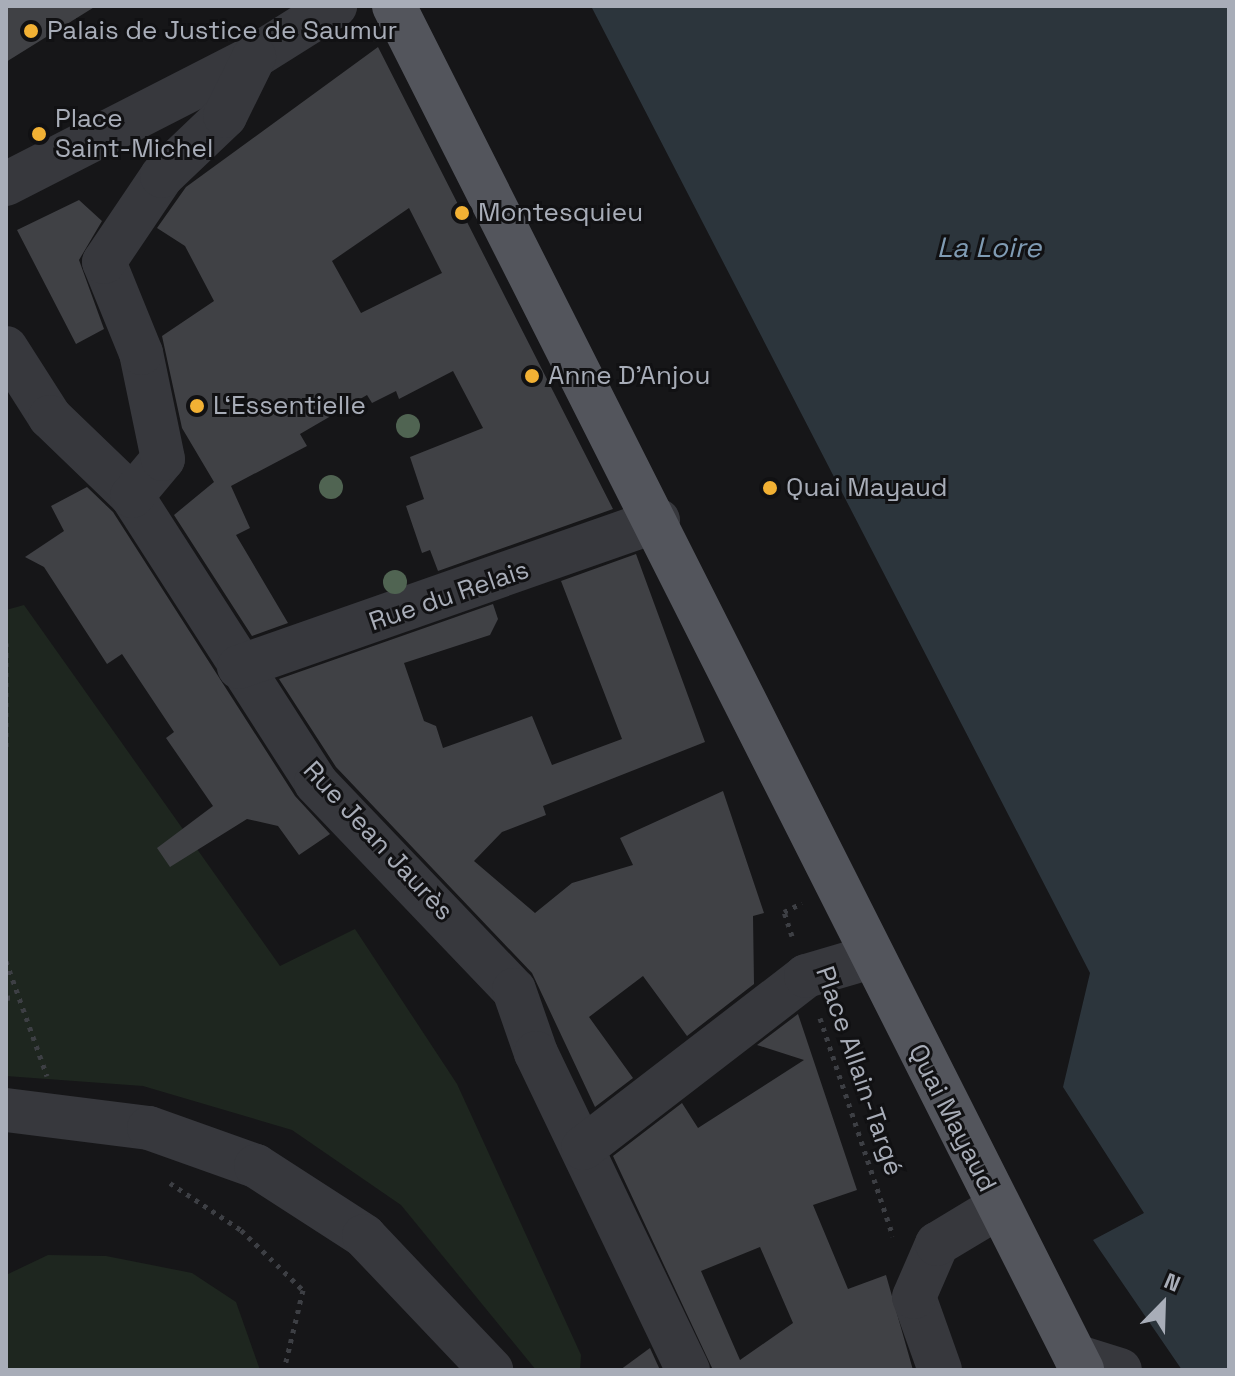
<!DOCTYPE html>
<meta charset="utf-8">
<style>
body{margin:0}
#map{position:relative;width:1235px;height:1376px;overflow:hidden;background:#161618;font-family:"Space Grotesk",sans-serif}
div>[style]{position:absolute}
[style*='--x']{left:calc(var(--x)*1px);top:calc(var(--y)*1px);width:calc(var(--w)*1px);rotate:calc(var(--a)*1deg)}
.green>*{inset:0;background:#1e261f}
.water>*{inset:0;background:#2c353c}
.building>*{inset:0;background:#404145}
.path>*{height:5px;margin-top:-2.5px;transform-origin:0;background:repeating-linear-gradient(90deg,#3d3f44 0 4px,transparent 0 10px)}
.minor>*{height:44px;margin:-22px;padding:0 22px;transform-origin:22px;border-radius:22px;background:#37383d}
.major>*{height:44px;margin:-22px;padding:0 22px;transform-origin:22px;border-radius:22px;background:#53555c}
.trees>*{width:24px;height:24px;margin:-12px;border-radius:50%;background:#506452}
.dots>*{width:22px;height:22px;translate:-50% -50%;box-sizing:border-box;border:4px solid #111113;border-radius:50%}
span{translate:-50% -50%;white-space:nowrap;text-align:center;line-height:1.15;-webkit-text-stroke:6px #111113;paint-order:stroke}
.poi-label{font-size:26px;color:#a8adb8}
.left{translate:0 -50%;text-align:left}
.street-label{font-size:26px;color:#a8adb8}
.water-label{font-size:28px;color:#7f9bb3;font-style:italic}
.frame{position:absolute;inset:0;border:8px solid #a8adb8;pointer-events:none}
.north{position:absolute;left:1123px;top:1264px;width:80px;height:80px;-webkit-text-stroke:6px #111113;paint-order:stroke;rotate:23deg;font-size:22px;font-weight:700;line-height:32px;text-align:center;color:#a8adb8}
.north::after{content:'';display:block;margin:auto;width:28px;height:36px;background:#a8adb8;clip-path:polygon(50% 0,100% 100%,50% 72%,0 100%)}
</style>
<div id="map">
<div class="green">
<div style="clip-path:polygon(24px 605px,280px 966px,355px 929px,457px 1084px,581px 1355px,580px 1370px,536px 1370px,401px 1205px,292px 1130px,143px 1086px,6px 1076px,6px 610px)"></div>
<div style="clip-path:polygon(48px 1255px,106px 1256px,192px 1273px,236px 1302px,260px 1370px,6px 1370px,6px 1275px)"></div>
</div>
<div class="water">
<div style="clip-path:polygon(591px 6px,1229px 6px,1229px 1370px,1182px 1370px,1093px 1240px,1144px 1213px,1063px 1087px,1090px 973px)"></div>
</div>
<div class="building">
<div style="clip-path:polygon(6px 6px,96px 6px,6px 62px)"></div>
<div style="clip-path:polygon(evenodd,378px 47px,613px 509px,438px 571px,430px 550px,422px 553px,406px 506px,424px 499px,410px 457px,483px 428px,453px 371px,399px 399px,396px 391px,372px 403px,367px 395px,300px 434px,307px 446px,231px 486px,250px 528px,236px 535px,288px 623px,252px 636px,174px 515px,214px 482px,182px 428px,162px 336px,214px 301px,185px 246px,157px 228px,186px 187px,378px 47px,409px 208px,442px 273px,361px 313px,332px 261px,409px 208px)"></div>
<div style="clip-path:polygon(79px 200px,102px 221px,79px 260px,104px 329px,76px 344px,17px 230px)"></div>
<div style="clip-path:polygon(87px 487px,113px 512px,295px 796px,330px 834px,299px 855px,278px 826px,247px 819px,170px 867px,157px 848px,213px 806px,166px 738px,174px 732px,122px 654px,107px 664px,44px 567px,25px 557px,64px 531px,51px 506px)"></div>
<div style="clip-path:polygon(636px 554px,705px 742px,543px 806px,546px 815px,502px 832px,474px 861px,535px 913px,572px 883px,633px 865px,620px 838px,723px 791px,764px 913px,753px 916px,754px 984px,687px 1036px,643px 976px,589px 1017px,633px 1078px,595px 1107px,532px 973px,336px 767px,279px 679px,493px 604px,498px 619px,490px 635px,404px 663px,424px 721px,436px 726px,443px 748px,532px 716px,552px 765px,622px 739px,561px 581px)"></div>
<div style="clip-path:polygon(evenodd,798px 1014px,857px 1190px,813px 1205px,848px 1289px,886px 1275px,913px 1370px,713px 1370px,613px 1156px,682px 1103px,698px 1128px,804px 1060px,757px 1045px,798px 1014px,760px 1247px,793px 1323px,740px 1360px,701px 1271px,760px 1247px)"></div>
<div style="clip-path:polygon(650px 1348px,660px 1370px,620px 1370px)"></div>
</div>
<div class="path">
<div style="--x:6;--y:643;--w:108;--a:90"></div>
<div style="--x:792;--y:936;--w:25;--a:-108"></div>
<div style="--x:784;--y:912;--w:20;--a:-27"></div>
<div style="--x:6;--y:961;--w:122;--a:70.4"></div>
<div style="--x:6;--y:998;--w:8;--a:-7"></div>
<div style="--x:820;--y:1018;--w:230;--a:71.5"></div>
<div style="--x:170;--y:1183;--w:85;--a:33.5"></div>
<div style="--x:241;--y:1230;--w:86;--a:44.1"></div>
<div style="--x:303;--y:1290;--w:82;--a:103.4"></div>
</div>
<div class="minor">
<div style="--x:6;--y:184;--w:279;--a:-27.1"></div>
<div style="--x:254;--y:57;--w:96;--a:-32.2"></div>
<div style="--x:6;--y:348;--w:82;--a:57.5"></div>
<div style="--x:50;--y:417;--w:114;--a:43.9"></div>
<div style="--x:132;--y:496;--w:341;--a:57.3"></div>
<div style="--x:316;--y:783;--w:286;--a:46.3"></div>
<div style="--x:514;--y:990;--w:67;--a:70.8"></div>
<div style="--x:536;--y:1053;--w:352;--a:64.4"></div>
<div style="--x:132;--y:496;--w:48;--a:-50"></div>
<div style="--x:163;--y:459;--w:108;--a:-101.7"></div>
<div style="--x:141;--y:353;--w:98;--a:-112.1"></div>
<div style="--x:104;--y:262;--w:104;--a:-56"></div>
<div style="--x:162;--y:176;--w:87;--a:-43.6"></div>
<div style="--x:225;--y:116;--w:66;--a:-63.8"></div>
<div style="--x:239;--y:667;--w:444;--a:-19.3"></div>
<div style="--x:6;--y:1110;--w:144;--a:7.2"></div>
<div style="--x:149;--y:1128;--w:114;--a:19.6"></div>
<div style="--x:256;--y:1166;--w:129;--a:32.9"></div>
<div style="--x:364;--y:1236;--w:185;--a:46.5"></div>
<div style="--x:583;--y:1148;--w:282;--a:-37.6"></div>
<div style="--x:806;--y:976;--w:68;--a:-16.3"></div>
<div style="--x:1075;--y:1356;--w:47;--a:17.3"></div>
<div style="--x:940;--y:1370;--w:77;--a:-109.6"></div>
<div style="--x:914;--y:1297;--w:58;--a:-66.5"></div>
<div style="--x:937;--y:1244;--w:70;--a:-31"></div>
</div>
<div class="major">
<div style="--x:394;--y:6;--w:1528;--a:63.23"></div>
</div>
<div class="trees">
<div style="left:408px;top:426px"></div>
<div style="left:331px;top:487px"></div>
<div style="left:395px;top:582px"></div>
</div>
<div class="dots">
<div style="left:31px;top:31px;background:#f2b134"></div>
<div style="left:39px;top:134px;background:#f2b134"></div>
<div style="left:462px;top:213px;background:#f2b134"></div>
<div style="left:532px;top:376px;background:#f2b134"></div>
<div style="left:197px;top:406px;background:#f2b134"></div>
<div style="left:770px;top:488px;background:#f2b134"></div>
</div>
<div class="poi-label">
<span class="left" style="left:47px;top:31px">Palais de Justice de Saumur</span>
<span class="left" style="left:55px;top:134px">Place<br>Saint-Michel</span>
<span class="left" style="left:478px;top:213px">Montesquieu</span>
<span class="left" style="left:548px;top:376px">Anne D'Anjou</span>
<span class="left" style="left:213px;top:406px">L‘Essentielle</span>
<span class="left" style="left:786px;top:488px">Quai Mayaud</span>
</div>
<div class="street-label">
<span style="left:449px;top:596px;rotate:-19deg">Rue du Relais</span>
<span style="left:378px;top:841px;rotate:47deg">Rue Jean Jaurès</span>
<span style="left:859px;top:1071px;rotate:71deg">Place Allain-Targé</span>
<span style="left:952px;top:1118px;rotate:63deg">Quai Mayaud</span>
</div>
<div class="water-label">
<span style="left:989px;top:247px">La Loire</span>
</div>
<div class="frame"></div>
<div class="north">N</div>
</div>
